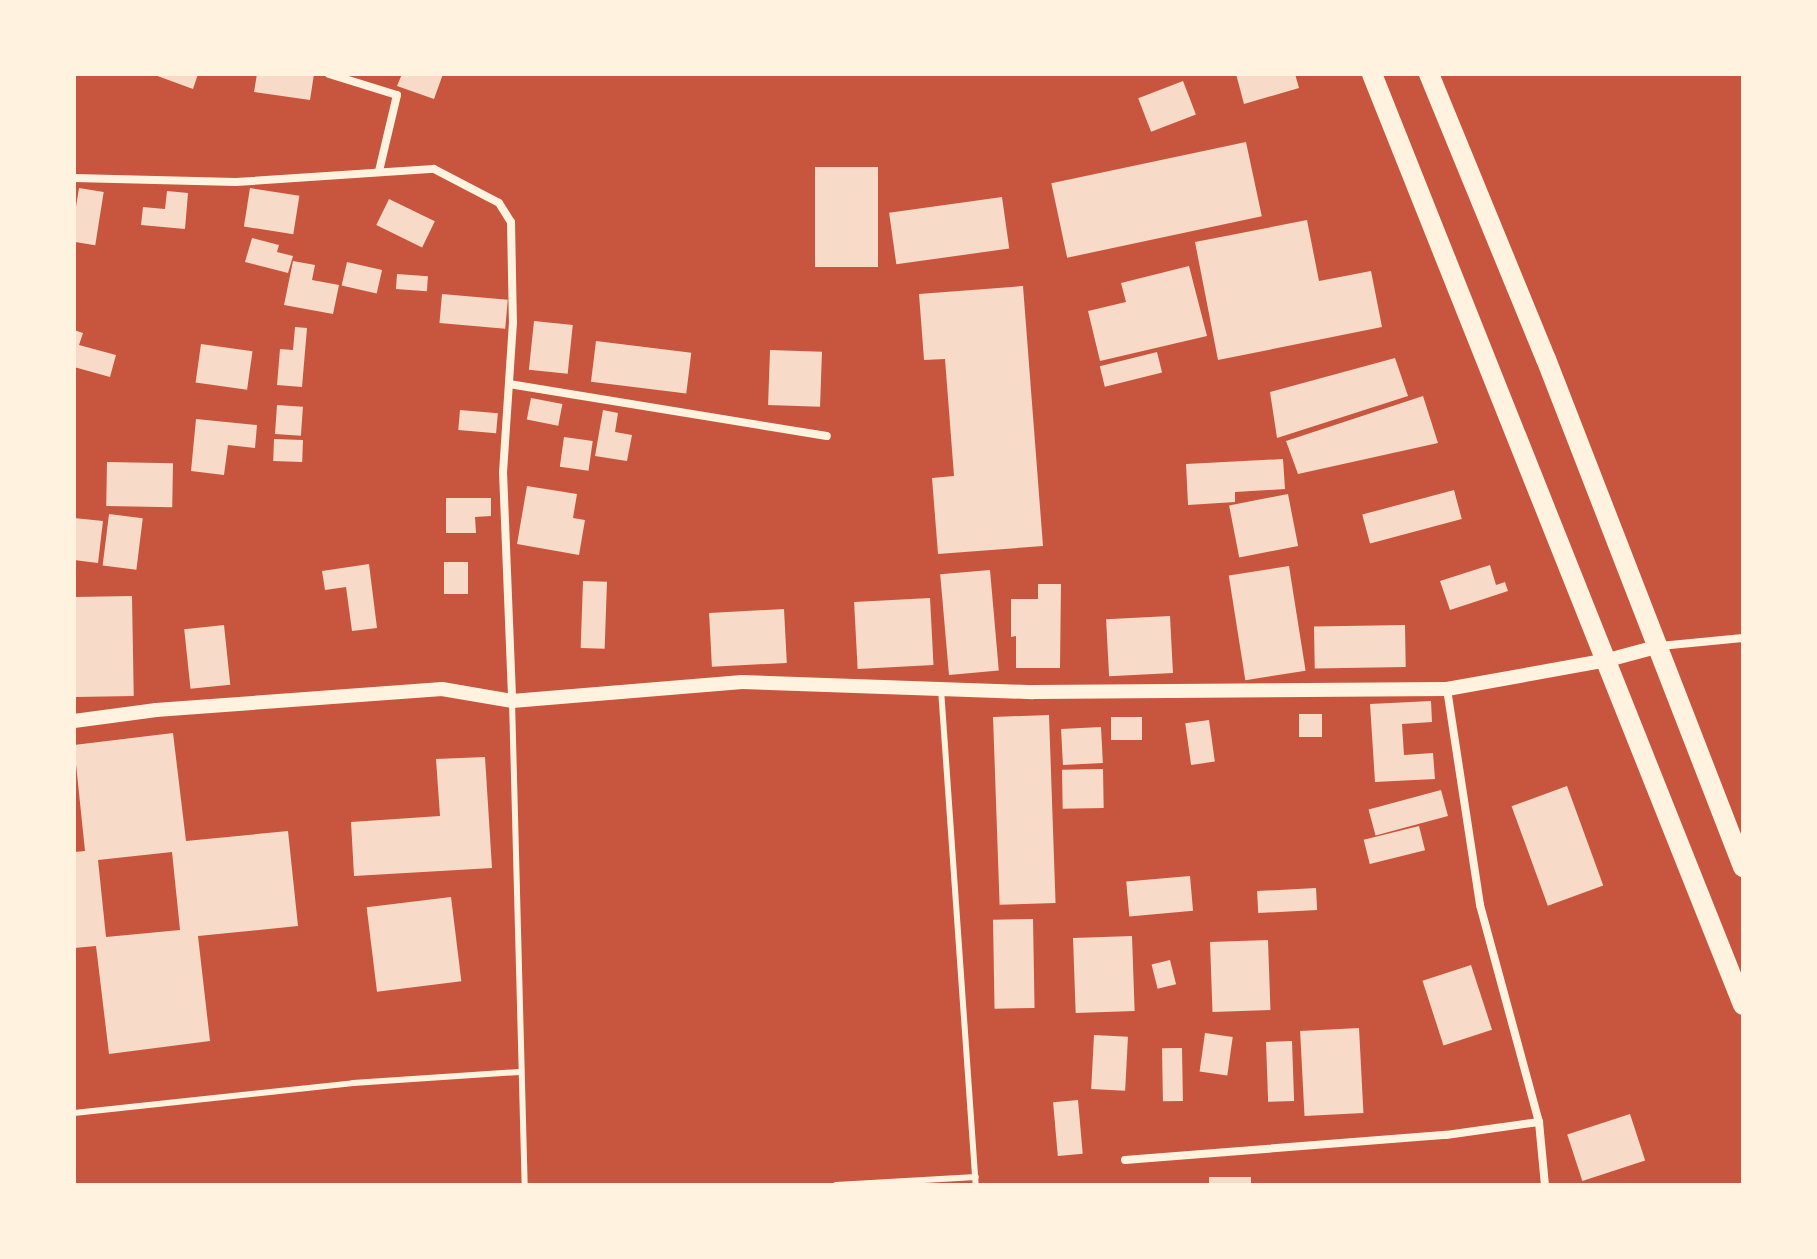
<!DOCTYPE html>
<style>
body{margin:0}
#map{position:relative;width:1817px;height:1259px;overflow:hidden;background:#c8553d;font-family:Karla,sans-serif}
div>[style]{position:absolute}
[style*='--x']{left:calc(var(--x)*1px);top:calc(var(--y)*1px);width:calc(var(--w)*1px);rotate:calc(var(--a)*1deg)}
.building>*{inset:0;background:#f7dbc8;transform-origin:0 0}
.service>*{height:6px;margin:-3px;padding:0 3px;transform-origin:3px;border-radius:3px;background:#fff3e0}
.minor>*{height:8px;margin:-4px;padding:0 4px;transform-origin:4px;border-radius:4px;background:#fff3e0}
.tertiary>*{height:14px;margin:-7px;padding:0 7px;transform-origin:7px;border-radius:7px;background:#fff3e0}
.primary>*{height:20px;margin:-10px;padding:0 10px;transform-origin:10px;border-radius:10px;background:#fff3e0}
span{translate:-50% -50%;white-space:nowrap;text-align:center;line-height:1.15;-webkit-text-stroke:7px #fff3e0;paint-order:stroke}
.frame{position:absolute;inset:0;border:76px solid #fff3e0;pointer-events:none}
</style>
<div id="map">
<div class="building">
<div style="clip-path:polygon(152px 74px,198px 74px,193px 89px)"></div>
<div style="clip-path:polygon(257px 74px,314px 74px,310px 100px,254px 92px)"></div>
<div style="clip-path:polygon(402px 74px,443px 74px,434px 99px,397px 86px)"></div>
<div style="clip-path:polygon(1236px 74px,1295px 74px,1299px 88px,1244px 104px)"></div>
<div style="left:1183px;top:81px;width:36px;height:48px;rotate:69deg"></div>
<div style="left:1246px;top:142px;width:76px;height:199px;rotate:78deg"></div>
<div style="left:815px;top:167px;width:63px;height:100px"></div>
<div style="left:79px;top:188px;width:25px;height:54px;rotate:9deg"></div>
<div style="left:250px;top:188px;width:50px;height:39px;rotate:9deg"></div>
<div style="clip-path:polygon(167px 191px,188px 193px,185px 229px,141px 225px,143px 207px,165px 209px)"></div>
<div style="left:1002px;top:197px;width:52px;height:114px;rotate:82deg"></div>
<div style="left:389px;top:199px;width:51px;height:29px;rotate:26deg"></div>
<div style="clip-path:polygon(1307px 220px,1319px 281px,1371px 271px,1382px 327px,1218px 360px,1195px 242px)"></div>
<div style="clip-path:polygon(252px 238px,279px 245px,277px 252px,293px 256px,288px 273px,245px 262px)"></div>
<div style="clip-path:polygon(293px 261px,315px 265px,312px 280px,339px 285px,333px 314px,284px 305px)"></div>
<div style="left:347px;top:262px;width:36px;height:24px;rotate:13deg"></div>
<div style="clip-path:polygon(1189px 266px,1207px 336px,1100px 361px,1088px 311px,1126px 302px,1121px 283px)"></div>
<div style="left:397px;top:274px;width:31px;height:15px;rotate:4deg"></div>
<div style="clip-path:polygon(1023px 286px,1043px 546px,938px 554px,932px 478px,954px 476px,945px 359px,924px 360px,919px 294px)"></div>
<div style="left:442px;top:294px;width:66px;height:29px;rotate:5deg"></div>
<div style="left:534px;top:321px;width:39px;height:49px;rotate:6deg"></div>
<div style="clip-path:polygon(295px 327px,307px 328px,302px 387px,277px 385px,280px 349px,293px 350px)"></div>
<div style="clip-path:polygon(74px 330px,83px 333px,79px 345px,116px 355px,110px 377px,74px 367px)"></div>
<div style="left:596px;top:341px;width:96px;height:41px;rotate:7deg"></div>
<div style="left:201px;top:344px;width:52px;height:39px;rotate:8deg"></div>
<div style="left:770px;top:350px;width:52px;height:55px;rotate:2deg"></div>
<div style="left:1157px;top:352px;width:21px;height:59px;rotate:76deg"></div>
<div style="clip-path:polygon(1395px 358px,1408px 396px,1277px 438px,1270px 392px)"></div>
<div style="clip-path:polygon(1423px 396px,1438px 443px,1298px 474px,1286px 441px)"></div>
<div style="left:531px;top:398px;width:32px;height:22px;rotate:11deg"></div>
<div style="left:277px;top:405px;width:26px;height:29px;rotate:4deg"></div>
<div style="left:460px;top:410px;width:38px;height:20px;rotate:5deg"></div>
<div style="clip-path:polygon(603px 410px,618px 413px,615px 432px,632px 435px,627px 461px,595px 456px)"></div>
<div style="clip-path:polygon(196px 419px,257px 425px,255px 448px,228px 445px,224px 475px,191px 471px)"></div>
<div style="left:564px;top:437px;width:29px;height:30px;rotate:8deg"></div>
<div style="left:274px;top:439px;width:29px;height:22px;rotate:2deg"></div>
<div style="clip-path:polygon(1283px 459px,1285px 489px,1235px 492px,1235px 502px,1188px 505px,1186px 464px)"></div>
<div style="left:107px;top:462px;width:66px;height:44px;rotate:1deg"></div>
<div style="clip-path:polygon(527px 486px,577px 494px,573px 518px,585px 520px,579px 555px,517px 544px)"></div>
<div style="left:1454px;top:490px;width:30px;height:95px;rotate:75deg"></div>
<div style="left:1288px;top:494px;width:53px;height:60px;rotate:79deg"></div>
<div style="clip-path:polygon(446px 498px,491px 498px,491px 516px,475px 517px,476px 533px,446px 533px)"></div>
<div style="left:109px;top:514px;width:34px;height:52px;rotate:7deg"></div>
<div style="clip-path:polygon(74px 518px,103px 521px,98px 563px,74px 560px)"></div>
<div style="left:444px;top:562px;width:24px;height:32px"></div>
<div style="clip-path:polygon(369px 564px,377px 628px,352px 631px,346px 587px,325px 590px,322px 571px)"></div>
<div style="clip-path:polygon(1490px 565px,1496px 585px,1505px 582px,1508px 591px,1450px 610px,1440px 581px)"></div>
<div style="left:1289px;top:566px;width:106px;height:61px;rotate:81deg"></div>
<div style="left:990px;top:570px;width:101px;height:50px;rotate:85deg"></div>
<div style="left:583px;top:581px;width:24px;height:67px;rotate:2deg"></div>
<div style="clip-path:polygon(1038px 584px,1061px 584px,1060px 668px,1016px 668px,1016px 636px,1011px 637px,1011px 599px,1038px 599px)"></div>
<div style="left:132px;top:596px;width:100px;height:58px;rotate:89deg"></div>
<div style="left:930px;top:598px;width:67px;height:76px;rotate:87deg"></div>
<div style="left:784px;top:609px;width:54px;height:75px;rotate:87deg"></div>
<div style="left:1170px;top:616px;width:57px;height:64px;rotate:87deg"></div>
<div style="left:224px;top:625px;width:60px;height:40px;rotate:84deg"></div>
<div style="left:1405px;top:625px;width:42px;height:91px;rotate:89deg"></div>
<div style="clip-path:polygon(1431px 701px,1432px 722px,1402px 724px,1404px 755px,1433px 753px,1435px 779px,1375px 782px,1370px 704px)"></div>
<div style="left:1299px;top:714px;width:23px;height:23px"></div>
<div style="left:1049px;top:715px;width:188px;height:56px;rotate:88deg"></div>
<div style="left:1111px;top:717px;width:31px;height:23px"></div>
<div style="left:1209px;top:720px;width:42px;height:24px;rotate:82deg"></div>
<div style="left:1101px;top:727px;width:36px;height:40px;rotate:87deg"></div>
<div style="clip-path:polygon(evenodd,173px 733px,186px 841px,288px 831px,298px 926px,198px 936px,210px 1041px,109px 1054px,96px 946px,74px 948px,74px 852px,85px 851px,74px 745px,173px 733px,172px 852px,180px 930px,106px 937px,98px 860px,172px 852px)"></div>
<div style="clip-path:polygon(485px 757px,492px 868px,354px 876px,351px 822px,440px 816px,436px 759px)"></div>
<div style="left:1103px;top:769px;width:39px;height:41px;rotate:89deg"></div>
<div style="left:1567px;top:786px;width:106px;height:59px;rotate:70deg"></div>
<div style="left:1441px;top:790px;width:27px;height:75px;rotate:75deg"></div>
<div style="left:1419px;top:826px;width:25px;height:57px;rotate:76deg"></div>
<div style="left:1190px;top:876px;width:35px;height:64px;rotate:85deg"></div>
<div style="left:1316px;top:888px;width:22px;height:59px;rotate:87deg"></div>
<div style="left:451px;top:897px;width:85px;height:85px;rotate:83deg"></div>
<div style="left:1033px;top:919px;width:89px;height:40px;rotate:89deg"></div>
<div style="left:1132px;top:936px;width:75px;height:59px;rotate:88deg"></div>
<div style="left:1268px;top:940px;width:70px;height:58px;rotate:88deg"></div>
<div style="left:1170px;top:960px;width:25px;height:19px;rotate:76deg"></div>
<div style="left:1471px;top:965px;width:68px;height:51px;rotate:72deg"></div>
<div style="left:1359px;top:1028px;width:85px;height:59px;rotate:87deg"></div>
<div style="left:1205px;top:1033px;width:28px;height:39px;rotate:8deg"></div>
<div style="left:1094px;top:1035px;width:34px;height:54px;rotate:3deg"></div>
<div style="left:1292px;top:1041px;width:60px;height:26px;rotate:88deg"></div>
<div style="left:1182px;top:1048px;width:53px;height:20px;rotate:89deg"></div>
<div style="left:1078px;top:1100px;width:54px;height:25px;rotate:85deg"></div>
<div style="left:1630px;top:1114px;width:49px;height:66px;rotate:72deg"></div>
<div style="left:1209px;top:1177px;width:42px;height:8px"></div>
</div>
<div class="service">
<div style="--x:941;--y:689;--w:497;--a:86"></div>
<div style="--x:512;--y:701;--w:484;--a:88.5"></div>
<div style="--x:74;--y:1113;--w:281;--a:-6.1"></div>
<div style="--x:353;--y:1083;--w:167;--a:-3.8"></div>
<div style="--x:836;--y:1185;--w:140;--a:-3.3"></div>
</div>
<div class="minor">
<div style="--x:329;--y:74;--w:71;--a:17.2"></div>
<div style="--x:397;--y:95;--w:78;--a:103.3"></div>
<div style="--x:74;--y:178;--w:162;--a:1.4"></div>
<div style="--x:236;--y:182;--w:198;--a:-3.8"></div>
<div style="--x:434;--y:169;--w:73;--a:27.6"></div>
<div style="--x:499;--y:203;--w:22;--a:58"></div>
<div style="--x:511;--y:222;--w:100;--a:88.9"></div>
<div style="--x:513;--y:322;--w:150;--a:93.8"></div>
<div style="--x:503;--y:472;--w:229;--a:87.7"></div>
<div style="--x:509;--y:384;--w:322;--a:9.3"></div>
<div style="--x:1660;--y:646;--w:83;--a:-5.5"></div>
<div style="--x:1447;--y:689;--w:219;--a:81.3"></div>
<div style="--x:1480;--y:905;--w:225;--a:74.8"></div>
<div style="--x:1539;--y:1122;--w:63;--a:84.6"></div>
<div style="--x:1125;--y:1160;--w:322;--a:-4.5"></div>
<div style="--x:1446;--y:1135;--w:94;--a:-8"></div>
</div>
<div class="tertiary">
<div style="--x:74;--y:721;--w:83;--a:-7.6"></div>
<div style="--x:156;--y:710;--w:287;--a:-4.2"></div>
<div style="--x:442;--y:689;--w:71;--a:9.7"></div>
<div style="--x:512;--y:701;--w:231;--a:-4.7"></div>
<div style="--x:742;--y:682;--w:291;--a:2"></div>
<div style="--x:1033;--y:692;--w:414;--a:-0.4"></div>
<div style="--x:1447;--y:689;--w:164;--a:-10.2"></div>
<div style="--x:1608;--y:660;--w:50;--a:-15.2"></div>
</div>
<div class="primary">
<div style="--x:1372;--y:74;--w:1002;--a:68.27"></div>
<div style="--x:1429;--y:74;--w:308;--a:67.7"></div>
<div style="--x:1546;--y:359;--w:545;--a:68.8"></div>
</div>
<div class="frame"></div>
</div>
